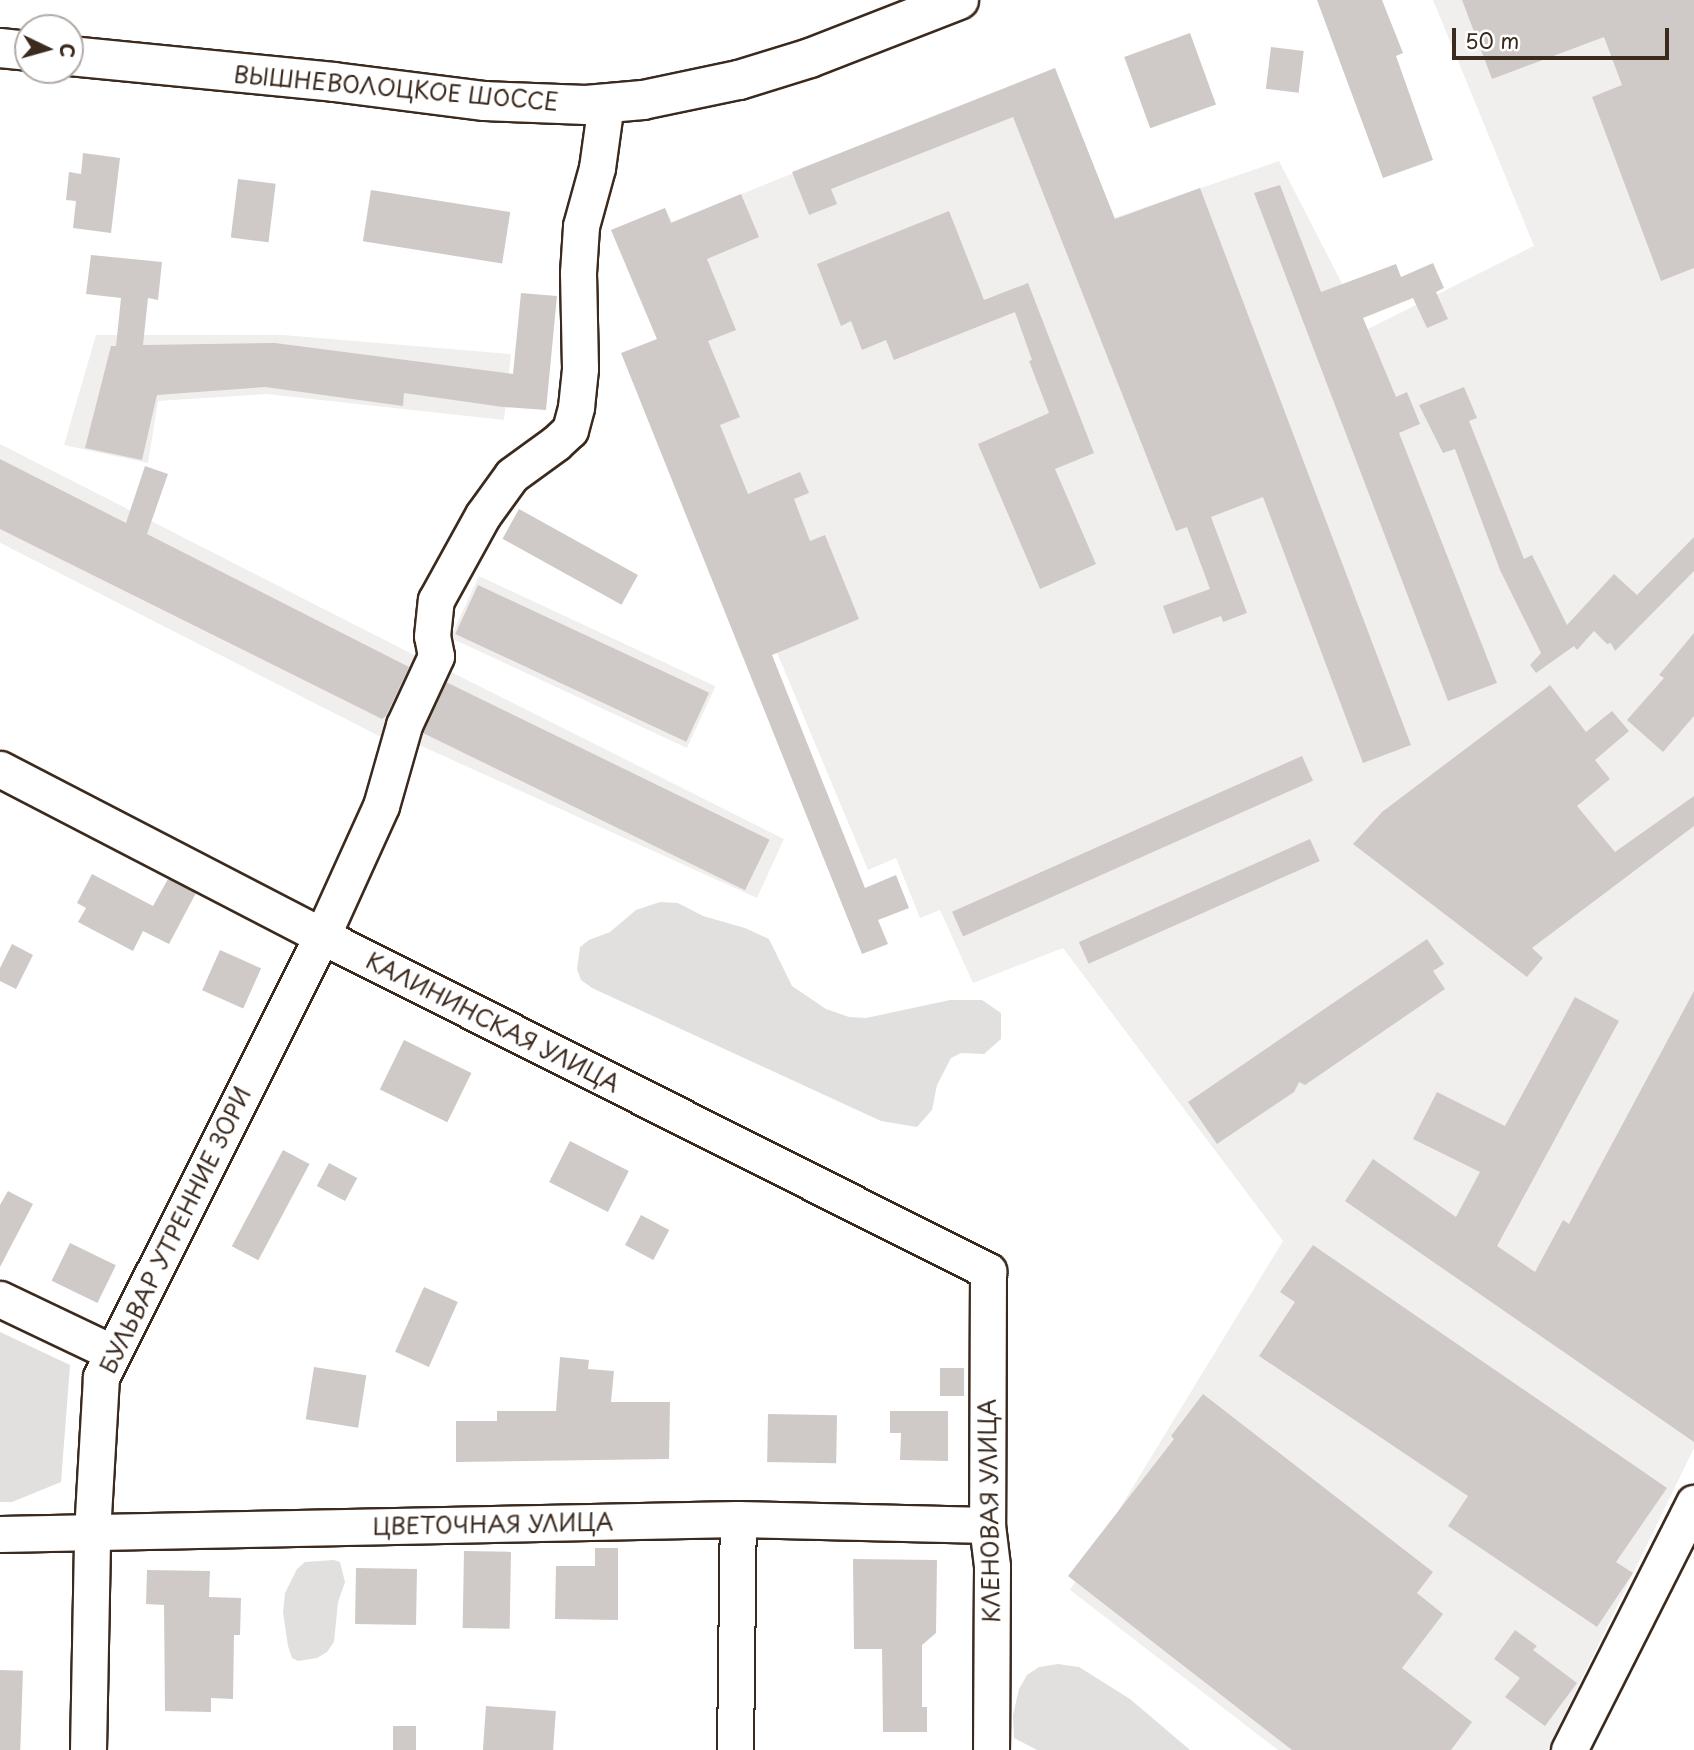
<!DOCTYPE html>
<meta charset="utf-8">
<style>
body{margin:0}
#map{position:relative;width:1694px;height:1750px;overflow:hidden;background:#fff;font-family:"Playpen Sans",sans-serif}
div>[style]{position:absolute}
[style*='--x']{left:calc(var(--x)*1px);top:calc(var(--y)*1px);width:calc(var(--w)*1px);rotate:calc(var(--a)*1deg)}
.built>*{inset:0;background:#f1efee;transform-origin:0 0}
.green>*{inset:0;background:#e2e0de}
.building>*{inset:0;background:#cfcac7;transform-origin:0 0}
.roads{filter:drop-shadow(2px 0 #3b2a1e) drop-shadow(-2px 0 #3b2a1e) drop-shadow(0 2px #3b2a1e) drop-shadow(0 -2px #3b2a1e)}
.street>*{height:35px;margin:-17.5px;padding:0 17.5px;transform-origin:17.5px;border-radius:17.5px;background:#fff}
.secondary>*{height:38px;margin:-19px;padding:0 19px;transform-origin:19px;border-radius:19px;background:#fff}
span{translate:-50% -50%;white-space:nowrap;text-align:center;line-height:1.15;-webkit-text-stroke:5px #fff;paint-order:stroke}
.street-label{font-size:23px;color:#3b2a1e}
.north{position:absolute;left:14px;top:14px;width:70px;height:70px;box-sizing:border-box;background:#fff;border:2px solid #b1aaa5;border-radius:50%;rotate:95deg;font-size:19px;font-weight:700;line-height:28px;text-align:center;color:#3b2a1e}
.north::after{content:'';display:block;margin:auto;width:24px;height:32px;background:#3b2a1e;clip-path:polygon(50% 0,100% 100%,50% 72%,0 100%)}
.scale{position:absolute;left:1452px;top:28px;width:217px;height:32px;box-sizing:border-box;border:4px solid #3b2a1e;border-top:0;padding-left:9px;font-size:21px;line-height:24px;white-space:nowrap;color:#3b2a1e;-webkit-text-stroke:5px #fff;paint-order:stroke}
</style>
<div id="map">
<div class="built">
<div style="clip-path:polygon(1433px 0,1694px 0,1694px 1448px,1547px 1750px,1278px 1750px,1070px 1590px,1283px 1241px,1063px 948px,973px 983px,940px 910px,920px 918px,896px 858px,868px 870px,737px 557px,667px 363px,611px 230px,665px 208px,672px 222px,1055px 68px,1114px 218px,1279px 161px,1366px 330px,1534px 246px)"></div>
<div style="clip-path:polygon(96px 335px,283px 335px,511px 354px,504px 420px,266px 394px,158px 401px,148px 463px,64px 445px)"></div>
<div style="left:0;top:444px;width:478px;height:88px;rotate:27deg"></div>
<div style="left:479px;top:576px;width:261px;height:68px;rotate:25deg"></div>
<div style="clip-path:polygon(441px 667px,784px 839px,757px 898px,406px 739px)"></div>
</div>
<div class="green">
<div style="clip-path:polygon(660px 902px,678px 903px,703px 916px,745px 928px,769px 939px,792px 986px,826px 1009px,849px 1017px,866px 1018px,950px 1000px,982px 1000px,1001px 1013px,1001px 1039px,984px 1054px,961px 1053px,951px 1058px,937px 1085px,932px 1110px,917px 1127px,881px 1121px,592px 988px,581px 980px,577px 969px,580px 947px,589px 940px,610px 932px,636px 910px)"></div>
<div style="clip-path:polygon(0 1332px,70px 1365px,61px 1482px,12px 1502px,0 1502px)"></div>
<div style="clip-path:polygon(334px 1560px,340px 1562px,345px 1582px,338px 1602px,334px 1642px,327px 1652px,317px 1658px,298px 1661px,292px 1658px,288px 1646px,283px 1612px,285px 1593px,297px 1569px,305px 1562px)"></div>
<div style="clip-path:polygon(1058px 1664px,1079px 1667px,1130px 1699px,1190px 1750px,1037px 1750px,1014px 1738px,1013px 1715px,1019px 1689px,1027px 1675px,1039px 1667px)"></div>
</div>
<div class="building">
<div style="clip-path:polygon(1317px 0,1382px 0,1403px 53px,1396px 56px,1433px 160px,1383px 178px)"></div>
<div style="clip-path:polygon(1462px 0,1694px 0,1694px 268px,1661px 281px,1592px 97px,1622px 85px,1604px 37px,1492px 79px)"></div>
<div style="left:1190px;top:33px;width:76px;height:70px;rotate:70deg"></div>
<div style="left:1271px;top:47px;width:33px;height:42px;rotate:7deg"></div>
<div style="clip-path:polygon(1055px 68px,1115px 219px,1200px 188px,1411px 745px,1363px 763px,1263px 497px,1211px 517px,1247px 613px,1223px 622px,1221px 616px,1173px 634px,1163px 606px,1210px 589px,1187px 527px,1176px 531px,1013px 117px,831px 189px,837px 204px,809px 215px,792px 172px)"></div>
<div style="clip-path:polygon(83px 153px,120px 158px,111px 233px,73px 228px,76px 201px,66px 200px,69px 172px,81px 174px)"></div>
<div style="left:238px;top:179px;width:38px;height:59px;rotate:7deg"></div>
<div style="clip-path:polygon(1280px 185px,1321px 292px,1396px 264px,1401px 277px,1433px 263px,1444px 288px,1436px 292px,1448px 319px,1427px 328px,1413px 298px,1363px 318px,1396px 397px,1407px 392px,1420px 424px,1399px 433px,1497px 683px,1448px 701px,1254px 193px)"></div>
<div style="left:371px;top:190px;width:141px;height:52px;rotate:9deg"></div>
<div style="clip-path:polygon(741px 194px,759px 237px,707px 259px,736px 330px,708px 341px,740px 417px,720px 425px,748px 494px,800px 472px,809px 493px,794px 499px,810px 541px,825px 535px,859px 619px,772px 655px,865px 888px,896px 875px,909px 908px,878px 920px,888px 944px,862px 954px,621px 353px,657px 339px,611px 230px,665px 208px,671px 223px)"></div>
<div style="clip-path:polygon(949px 211px,984px 300px,1028px 283px,1094px 453px,1055px 469px,1096px 564px,1040px 589px,978px 444px,1049px 413px,1029px 361px,1032px 360px,1015px 312px,894px 360px,886px 340px,862px 350px,851px 321px,841px 326px,817px 264px)"></div>
<div style="clip-path:polygon(91px 255px,162px 262px,158px 300px,148px 298px,143px 345px,275px 343px,513px 374px,521px 293px,557px 296px,546px 410px,503px 407px,404px 393px,403px 406px,265px 387px,157px 395px,142px 460px,85px 448px,111px 346px,116px 346px,121px 298px,86px 294px)"></div>
<div style="clip-path:polygon(1464px 387px,1477px 418px,1469px 421px,1524px 559px,1532px 555px,1567px 625px,1614px 574px,1637px 595px,1694px 537px,1694px 571px,1615px 651px,1611px 643px,1607px 644px,1594px 631px,1577px 650px,1574px 646px,1536px 673px,1530px 665px,1541px 653px,1500px 570px,1455px 449px,1443px 453px,1419px 405px)"></div>
<div style="clip-path:polygon(0 459px,126px 523px,145px 466px,168px 474px,147px 534px,409px 667px,386px 716px,382px 719px,0 529px)"></div>
<div style="left:519px;top:509px;width:136px;height:34px;rotate:29deg"></div>
<div style="left:478px;top:585px;width:255px;height:54px;rotate:25deg"></div>
<div style="clip-path:polygon(1694px 633px,1694px 716px,1663px 752px,1627px 720px,1664px 678px,1659px 675px)"></div>
<div style="left:446px;top:682px;width:360px;height:56px;rotate:26deg"></div>
<div style="clip-path:polygon(1550px 685px,1586px 732px,1612px 711px,1629px 731px,1595px 760px,1610px 779px,1577px 806px,1615px 852px,1694px 796px,1694px 826px,1532px 948px,1543px 958px,1527px 977px,1353px 844px,1382px 812px)"></div>
<div style="left:1302px;top:756px;width:27px;height:383px;rotate:66deg"></div>
<div style="left:1310px;top:839px;width:24px;height:253px;rotate:66deg"></div>
<div style="clip-path:polygon(92px 874px,153px 906px,168px 879px,196px 893px,169px 944px,143px 931px,133px 951px,78px 922px,86px 908px,77px 903px)"></div>
<div style="clip-path:polygon(1427px 939px,1444px 964px,1433px 971px,1445px 989px,1305px 1085px,1299px 1082px,1294px 1092px,1217px 1144px,1188px 1102px)"></div>
<div style="clip-path:polygon(12px 944px,33px 955px,16px 989px,0 981px,0 968px)"></div>
<div style="left:220px;top:950px;width:45px;height:44px;rotate:24deg"></div>
<div style="clip-path:polygon(1694px 991px,1694px 1442px,1345px 1201px,1373px 1159px,1456px 1217px,1480px 1172px,1413px 1139px,1437px 1092px,1505px 1126px,1575px 997px,1619px 1021px,1497px 1246px,1535px 1272px,1563px 1220px,1569px 1224px)"></div>
<div style="left:404px;top:1040px;width:75px;height:55px;rotate:26deg"></div>
<div style="left:570px;top:1141px;width:66px;height:46px;rotate:27deg"></div>
<div style="left:283px;top:1150px;width:30px;height:109px;rotate:28deg"></div>
<div style="left:329px;top:1163px;width:32px;height:26px;rotate:28deg"></div>
<div style="clip-path:polygon(8px 1191px,33px 1204px,0 1267px,0 1205px)"></div>
<div style="left:641px;top:1215px;width:32px;height:34px;rotate:28deg"></div>
<div style="left:70px;top:1243px;width:51px;height:42px;rotate:26deg"></div>
<div style="clip-path:polygon(1313px 1245px,1667px 1488px,1616px 1562px,1633px 1573px,1597px 1627px,1448px 1526px,1468px 1496px,1259px 1356px,1295px 1302px,1280px 1292px)"></div>
<div style="left:424px;top:1287px;width:37px;height:71px;rotate:24deg"></div>
<div style="clip-path:polygon(560px 1357px,589px 1360px,588px 1369px,614px 1371px,611px 1402px,670px 1402px,669px 1459px,456px 1462px,456px 1421px,497px 1421px,497px 1411px,556px 1411px)"></div>
<div style="left:314px;top:1367px;width:53px;height:53px;rotate:9deg"></div>
<div style="left:964px;top:1368px;width:28px;height:24px;rotate:90deg"></div>
<div style="clip-path:polygon(1203px 1394px,1433px 1572px,1417px 1593px,1443px 1614px,1402px 1668px,1472px 1722px,1451px 1750px,1292px 1750px,1068px 1576px,1174px 1439px,1171px 1436px)"></div>
<div style="clip-path:polygon(890px 1411px,948px 1411px,948px 1461px,900px 1460px,901px 1433px,890px 1433px)"></div>
<div style="left:768px;top:1414px;width:69px;height:48px;rotate:1deg"></div>
<div style="clip-path:polygon(595px 1548px,618px 1548px,618px 1620px,555px 1619px,556px 1566px,595px 1566px)"></div>
<div style="left:464px;top:1551px;width:47px;height:77px;rotate:1deg"></div>
<div style="clip-path:polygon(853px 1559px,937px 1560px,936px 1633px,922px 1645px,922px 1707px,927px 1707px,927px 1732px,883px 1732px,882px 1649px,854px 1649px)"></div>
<div style="left:356px;top:1568px;width:61px;height:56px;rotate:1deg"></div>
<div style="clip-path:polygon(147px 1570px,210px 1571px,209px 1597px,241px 1598px,240px 1635px,234px 1635px,233px 1699px,211px 1698px,211px 1712px,165px 1711px,164px 1605px,146px 1604px)"></div>
<div style="clip-path:polygon(1515px 1630px,1537px 1646px,1533px 1650px,1577px 1683px,1545px 1726px,1505px 1697px,1520px 1678px,1494px 1659px)"></div>
<div style="left:0;top:1670px;width:23px;height:80px;rotate:2deg"></div>
<div style="left:486px;top:1706px;width:70px;height:44px;rotate:4deg"></div>
<div style="left:393px;top:1726px;width:23px;height:24px"></div>
</div>
<div class="roads">
<div class="street">
<div style="--x:0;--y:769;--w:363;--a:27.4"></div>
<div style="--x:322;--y:936;--w:746;--a:26.7"></div>
<div style="--x:988;--y:1271;--w:254;--a:90.2"></div>
<div style="--x:987;--y:1525;--w:41;--a:83"></div>
<div style="--x:992;--y:1566;--w:184;--a:90.3"></div>
<div style="--x:0;--y:1299;--w:123;--a:25.5"></div>
<div style="--x:0;--y:1534;--w:738;--a:-1.16"></div>
<div style="--x:738;--y:1519;--w:249;--a:1.4"></div>
<div style="--x:88;--y:1750;--w:217;--a:-88.9"></div>
<div style="--x:92;--y:1533;--w:156;--a:-86.7"></div>
<div style="--x:101;--y:1377;--w:493;--a:-63.4"></div>
<div style="--x:322;--y:936;--w:143;--a:-65.6"></div>
<div style="--x:381;--y:806;--w:84;--a:-74.1"></div>
<div style="--x:404;--y:725;--w:76;--a:-65.1"></div>
<div style="--x:436;--y:656;--w:20;--a:-101"></div>
<div style="--x:432;--y:636;--w:36;--a:-84"></div>
<div style="--x:436;--y:600;--w:97;--a:-61.1"></div>
<div style="--x:483;--y:515;--w:49;--a:-54.1"></div>
<div style="--x:512;--y:475;--w:54;--a:-36"></div>
<div style="--x:556;--y:443;--w:19;--a:-43"></div>
<div style="--x:570;--y:430;--w:24;--a:-75"></div>
<div style="--x:576;--y:407;--w:39;--a:-84"></div>
<div style="--x:580;--y:368;--w:95;--a:-91.2"></div>
<div style="--x:578;--y:273;--w:47;--a:-86.3"></div>
<div style="--x:581;--y:226;--w:60;--a:-74.6"></div>
<div style="--x:597;--y:168;--w:66;--a:-82.1"></div>
<div style="--x:735;--y:1750;--w:231;--a:-89.3"></div>
<div style="--x:1569;--y:1750;--w:277;--a:-63.2"></div>
</div>
<div class="secondary">
<div style="--x:0;--y:48;--w:28;--a:6"></div>
<div style="--x:70;--y:56;--w:265;--a:5.6"></div>
<div style="--x:334;--y:82;--w:152;--a:7.2"></div>
<div style="--x:485;--y:101;--w:101;--a:2.3"></div>
<div style="--x:586;--y:105;--w:57;--a:-5"></div>
<div style="--x:643;--y:100;--w:98;--a:-11.8"></div>
<div style="--x:739;--y:80;--w:74;--a:-17.2"></div>
<div style="--x:810;--y:58;--w:160;--a:-21.3"></div>
</div>
</div>
<div class="street-label">
<span style="left:396px;top:88px;rotate:5deg">ВЫШНЕВОЛОЦКОЕ ШОССЕ</span>
<span style="left:493px;top:1022px;rotate:27deg">КАЛИНИНСКАЯ УЛИЦА</span>
<span style="left:175px;top:1230px;rotate:-64deg">БУЛЬВАР УТРЕННИЕ ЗОРИ</span>
<span style="left:989px;top:1511px;rotate:-91deg">КЛЕНОВАЯ УЛИЦА</span>
<span style="left:493px;top:1524px;rotate:-1deg">ЦВЕТОЧНАЯ УЛИЦА</span>
</div>
<div class="north">С</div>
<div class="scale">50 m</div>
</div>
